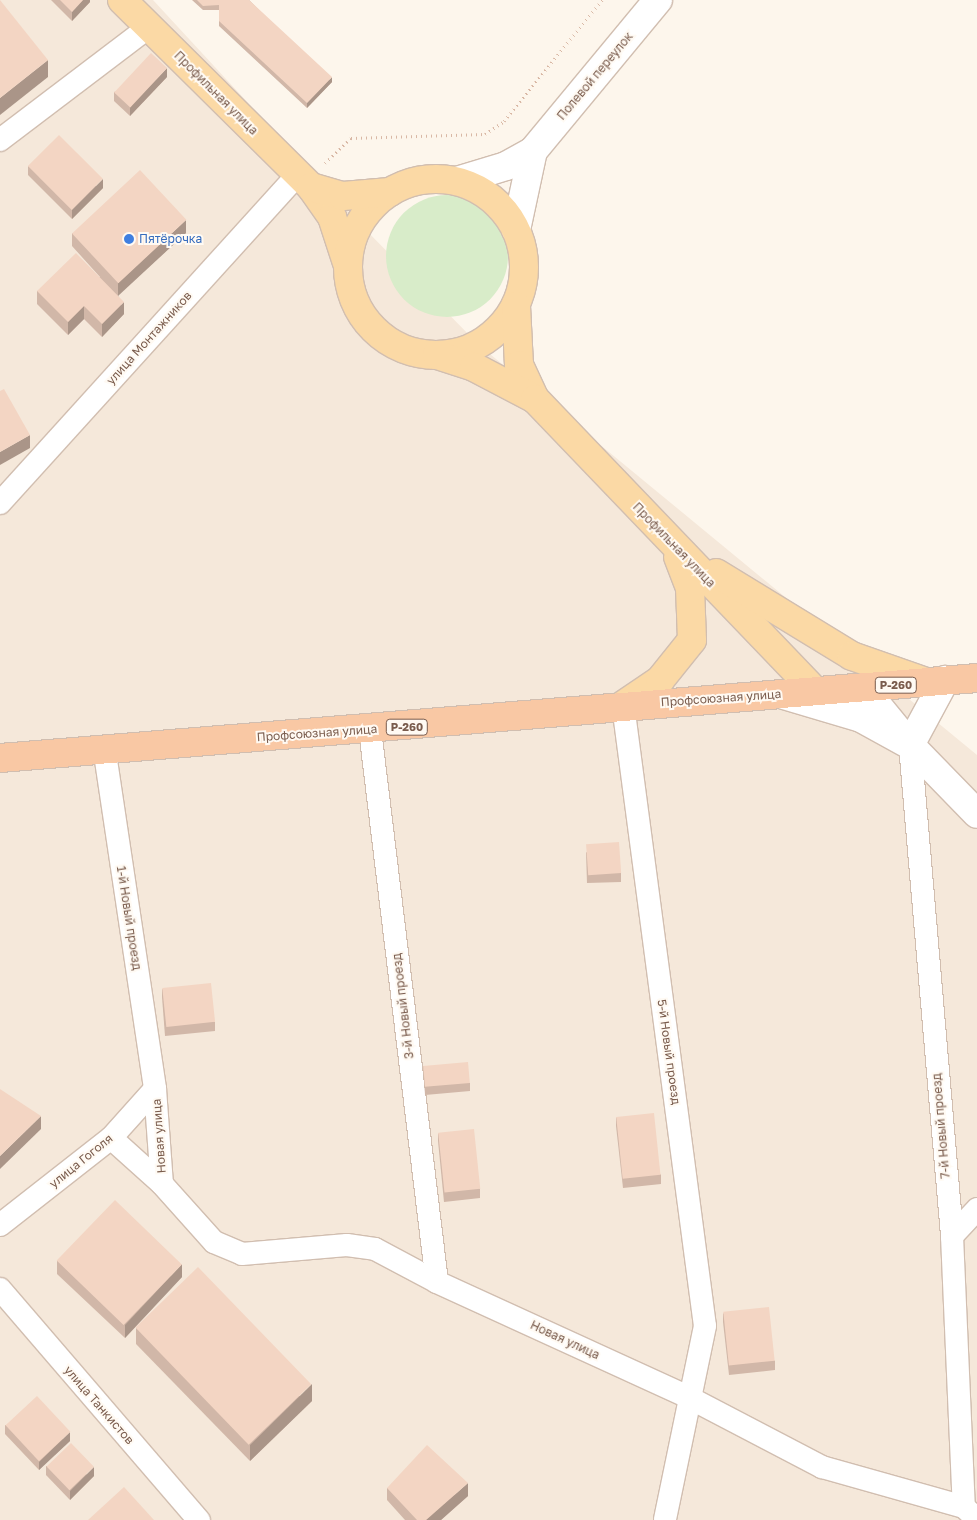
<!DOCTYPE html>
<meta charset="utf-8">
<style>
body{margin:0}
#map{position:relative;width:977px;height:1520px;overflow:hidden;background:#fdf6ec;font-family:"Golos Text",sans-serif}
div>[style]{position:absolute}
[style*='--x']{left:calc(var(--x)*1px);top:calc(var(--y)*1px);width:calc(var(--w)*1px);rotate:calc(var(--a)*1deg)}
.residential>*{inset:0;background:#f5e8da}
.green>*{inset:0;background:#d8ecc9}
.round{border-radius:50%}
.path>*{height:3px;margin-top:-1.5px;transform-origin:0;background:repeating-linear-gradient(90deg,#d9b8a5 0 1px,transparent 0 5px)}
.roads{filter:drop-shadow(1px 0 #d1beb0) drop-shadow(-1px 0 #d1beb0) drop-shadow(0 1px #d1beb0) drop-shadow(0 -1px #d1beb0)}
.minor>*{height:22px;margin:-11px;padding:0 11px;transform-origin:11px;border-radius:11px;background:#fff}
.tertiary>*{height:28px;margin:-14px;padding:0 14px;transform-origin:14px;border-radius:14px;background:#fff}
.primary>*{height:28px;margin:-14px;padding:0 14px;transform-origin:14px;border-radius:14px;background:#fbd9a5}
.primary>.ring{margin:-14px;padding:0;box-sizing:content-box;background:none;border:28px solid #fbd9a5;border-radius:50%}
.trunk>*{height:28px;margin:-14px;padding:0 14px;transform-origin:14px;border-radius:14px;background:#f9c8a4}
.wall>*{inset:0;background:#d1b7a8}
.shaded-wall>*{inset:0;background:#aa9588}
.building>*{inset:0;background:#f3d5c3;transform-origin:0 0}
.dots>*{width:14px;height:14px;translate:-50% -50%;box-sizing:border-box;border:2px solid #fffaf3;border-radius:50%}
span{translate:-50% -50%;white-space:nowrap;text-align:center;line-height:1.15;-webkit-text-stroke:4px #fffaf3;paint-order:stroke}
.shield-label span{padding:1px 4px;background:#fffaf3;border:1px solid;border-radius:4px;-webkit-text-stroke-width:0}
.shield-label{font-size:11px;color:#7a5c4d;font-weight:700}
.street-label{font-size:12px;color:#7a5c4d}
.shop-label{font-size:12px;color:#366cbe}
.left{translate:0 -50%;text-align:left}
</style>
<div id="map">
<div class="residential">
<div style="clip-path:polygon(0 0,153px 0,359px 223px,479px 345px,977px 755px,977px 1520px,0 1520px)"></div>
</div>
<div class="green">
<div class="round" style="left:386px;top:195px;width:122px;height:122px"></div>
</div>
<div class="path">
<div style="--x:325;--y:163;--w:36;--a:-44"></div>
<div style="--x:351;--y:138;--w:134;--a:-1.7"></div>
<div style="--x:485;--y:134;--w:23;--a:-34"></div>
<div style="--x:504;--y:121;--w:156;--a:-51"></div>
</div>
<div class="roads">
<div class="minor">
<div style="--x:0;--y:140;--w:187;--a:-37.2"></div>
<div style="--x:0;--y:503;--w:444;--a:-47.8"></div>
<div style="--x:623;--y:705;--w:626;--a:82.48"></div>
<div style="--x:705;--y:1326;--w:198;--a:101.7"></div>
<div style="--x:370;--y:730;--w:556;--a:83.08"></div>
<div style="--x:910;--y:745;--w:493;--a:85.1"></div>
<div style="--x:952;--y:1236;--w:271;--a:87.5"></div>
<div style="--x:104;--y:747;--w:346;--a:81.5"></div>
<div style="--x:155;--y:1089;--w:95;--a:85.8"></div>
<div style="--x:111;--y:1138;--w:69;--a:42"></div>
<div style="--x:162;--y:1184;--w:78;--a:48.1"></div>
<div style="--x:214;--y:1242;--w:30;--a:23"></div>
<div style="--x:242;--y:1254;--w:105;--a:-4.9"></div>
<div style="--x:347;--y:1245;--w:28;--a:8"></div>
<div style="--x:375;--y:1249;--w:70;--a:28"></div>
<div style="--x:437;--y:1282;--w:281;--a:24.6"></div>
<div style="--x:692;--y:1399;--w:147;--a:27.6"></div>
<div style="--x:822;--y:1467;--w:148;--a:15.7"></div>
<div style="--x:964;--y:1507;--w:18;--a:43"></div>
<div style="--x:0;--y:1225;--w:141;--a:-38.1"></div>
<div style="--x:111;--y:1138;--w:66;--a:-48.1"></div>
<div style="--x:952;--y:1236;--w:37;--a:-47"></div>
<div style="--x:0;--y:1289;--w:305;--a:49.3"></div>
</div>
<div class="tertiary">
<div style="--x:457;--y:181;--w:51;--a:-17"></div>
<div style="--x:506;--y:166;--w:31;--a:-29"></div>
<div style="--x:516;--y:230;--w:81;--a:-77.9"></div>
<div style="--x:533;--y:151;--w:196;--a:-50.4"></div>
<div style="--x:864;--y:689;--w:72;--a:50.6"></div>
<div style="--x:910;--y:745;--w:96;--a:45.8"></div>
<div style="--x:784;--y:695;--w:80;--a:16.6"></div>
<div style="--x:861;--y:718;--w:56;--a:28.9"></div>
<div style="--x:910;--y:745;--w:74;--a:-61.7"></div>
</div>
<div class="primary">
<div style="--x:122;--y:0;--w:266;--a:44.7"></div>
<div style="--x:311;--y:187;--w:37;--a:55"></div>
<div style="--x:332;--y:217;--w:48;--a:71.9"></div>
<div class="ring" style="left:348px;top:179px;width:148px;height:148px"></div>
<div style="--x:311;--y:187;--w:33;--a:16"></div>
<div style="--x:343;--y:196;--w:47;--a:-4.9"></div>
<div style="--x:516;--y:306;--w:59;--a:87.1"></div>
<div style="--x:519;--y:365;--w:38;--a:65"></div>
<div style="--x:437;--y:355;--w:39;--a:18"></div>
<div style="--x:474;--y:367;--w:69;--a:27.7"></div>
<div style="--x:535;--y:399;--w:403;--a:46.2"></div>
<div style="--x:716;--y:573;--w:159;--a:31.4"></div>
<div style="--x:852;--y:656;--w:78;--a:19.4"></div>
<div style="--x:623;--y:705;--w:45;--a:-34"></div>
<div style="--x:660;--y:680;--w:51;--a:-51.3"></div>
<div style="--x:692;--y:640;--w:52;--a:-92.2"></div>
<div style="--x:690;--y:588;--w:33;--a:-111"></div>
</div>
<div class="trunk">
<div style="--x:0;--y:758;--w:980;--a:-4.68"></div>
</div>
</div>
<div class="wall">
<div style="clip-path:polygon(51px 0,90px 0,90px 2px,72px 21px)"></div>
<div style="clip-path:polygon(192px 0,249px 0,332px 82px,307px 108px,219px 26px,219px 10px,203px 10px)"></div>
<div style="clip-path:polygon(167px 77px,130px 116px,114px 101px,114px 92px)"></div>
<div style="clip-path:polygon(28px 166px,103px 188px,72px 219px,28px 175px)"></div>
<div style="clip-path:polygon(72px 233px,186px 233px,118px 295px,124px 314px,102px 337px,84px 319px,68px 335px,37px 304px,37px 291px,100px 277px,72px 246px)"></div>
<div style="clip-path:polygon(586px 852px,621px 873px,621px 882px,587px 883px)"></div>
<div style="clip-path:polygon(162px 989px,215px 1022px,215px 1031px,165px 1036px,162px 997px)"></div>
<div style="clip-path:polygon(423px 1066px,470px 1083px,470px 1091px,425px 1095px)"></div>
<div style="clip-path:polygon(616px 1117px,661px 1175px,661px 1184px,623px 1188px,616px 1126px)"></div>
<div style="clip-path:polygon(438px 1133px,480px 1189px,480px 1198px,444px 1202px,438px 1141px)"></div>
<div style="clip-path:polygon(57px 1261px,182px 1277px,125px 1338px,57px 1274px)"></div>
<div style="clip-path:polygon(723px 1313px,775px 1361px,775px 1370px,729px 1375px,723px 1322px)"></div>
<div style="clip-path:polygon(136px 1328px,312px 1401px,250px 1461px,136px 1344px)"></div>
<div style="clip-path:polygon(5px 1425px,70px 1441px,39px 1470px,5px 1434px)"></div>
<div style="clip-path:polygon(46px 1466px,94px 1476px,70px 1500px,46px 1475px)"></div>
<div style="clip-path:polygon(387px 1488px,468px 1496px,441px 1520px,405px 1520px,387px 1500px)"></div>
</div>
<div class="shaded-wall">
<div style="clip-path:polygon(83px 0,90px 0,90px 2px,72px 21px,72px 12px)"></div>
<div style="clip-path:polygon(48px 60px,48px 77px,0 115px,0 98px)"></div>
<div style="clip-path:polygon(167px 68px,167px 77px,130px 116px,130px 107px)"></div>
<div style="clip-path:polygon(332px 77px,332px 82px,307px 108px,307px 103px)"></div>
<div style="clip-path:polygon(103px 179px,103px 188px,72px 219px,72px 210px)"></div>
<div style="clip-path:polygon(186px 220px,186px 233px,118px 296px,118px 283px)"></div>
<div style="clip-path:polygon(124px 302px,124px 314px,102px 337px,102px 324px)"></div>
<div style="clip-path:polygon(84px 306px,84px 319px,68px 335px,68px 322px)"></div>
<div style="clip-path:polygon(30px 435px,30px 448px,0 465px,0 452px)"></div>
<div style="clip-path:polygon(41px 1116px,41px 1129px,0 1169px,0 1156px)"></div>
<div style="clip-path:polygon(182px 1264px,182px 1277px,125px 1338px,125px 1325px)"></div>
<div style="clip-path:polygon(312px 1384px,312px 1401px,250px 1461px,250px 1445px)"></div>
<div style="clip-path:polygon(70px 1432px,70px 1441px,39px 1470px,39px 1462px)"></div>
<div style="clip-path:polygon(94px 1467px,94px 1476px,70px 1500px,70px 1491px)"></div>
<div style="clip-path:polygon(468px 1483px,468px 1496px,441px 1520px,426px 1520px)"></div>
</div>
<div class="building">
<div style="clip-path:polygon(0 0,48px 60px,0 98px)"></div>
<div style="clip-path:polygon(60px 0,83px 0,72px 12px)"></div>
<div style="clip-path:polygon(197px 0,249px 0,332px 77px,307px 103px,219px 21px,219px 5px,203px 6px)"></div>
<div style="left:151px;top:53px;width:22px;height:54px;rotate:43deg"></div>
<div style="left:59px;top:135px;width:62px;height:44px;rotate:45deg"></div>
<div style="left:140px;top:170px;width:68px;height:93px;rotate:47deg"></div>
<div style="clip-path:polygon(76px 253px,124px 302px,102px 324px,84px 306px,68px 322px,37px 291px)"></div>
<div style="clip-path:polygon(4px 389px,30px 435px,0 452px,0 391px)"></div>
<div style="left:619px;top:842px;width:31px;height:33px;rotate:86deg"></div>
<div style="left:211px;top:983px;width:39px;height:49px;rotate:84deg"></div>
<div style="left:468px;top:1062px;width:21px;height:45px;rotate:85deg"></div>
<div style="clip-path:polygon(0 1089px,41px 1116px,0 1156px)"></div>
<div style="left:654px;top:1113px;width:62px;height:38px;rotate:84deg"></div>
<div style="left:474px;top:1129px;width:60px;height:36px;rotate:84deg"></div>
<div style="left:115px;top:1200px;width:93px;height:84px;rotate:44deg"></div>
<div style="left:198px;top:1267px;width:163px;height:87px;rotate:46deg"></div>
<div style="left:769px;top:1307px;width:54px;height:46px;rotate:84deg"></div>
<div style="left:37px;top:1396px;width:49px;height:43px;rotate:47deg"></div>
<div style="left:71px;top:1443px;width:33px;height:34px;rotate:46deg"></div>
<div style="clip-path:polygon(427px 1445px,468px 1483px,426px 1520px,417px 1520px,387px 1488px)"></div>
<div style="clip-path:polygon(124px 1487px,154px 1520px,88px 1520px)"></div>
</div>
<div class="dots">
<div style="left:129px;top:239px;background:#3f7fe0"></div>
</div>
<div class="shield-label">
<span style="left:896px;top:685px">Р-260</span>
<span style="left:407px;top:727px">Р-260</span>
</div>
<div class="street-label">
<span style="left:595px;top:76px;rotate:-50deg">Полевой переулок</span>
<span style="left:216px;top:93px;rotate:45deg">Профильная улица</span>
<span style="left:149px;top:338px;rotate:-48deg">улица Монтажников</span>
<span style="left:674px;top:545px;rotate:46deg">Профильная улица</span>
<span style="left:721px;top:698px;rotate:-4deg">Профсоюзная улица</span>
<span style="left:317px;top:733px;rotate:-4deg">Профсоюзная улица</span>
<span style="left:129px;top:918px;rotate:81deg">1-й Новый проезд</span>
<span style="left:403px;top:1006px;rotate:-97deg">3-й Новый проезд</span>
<span style="left:669px;top:1052px;rotate:82deg">5-й Новый проезд</span>
<span style="left:941px;top:1126px;rotate:-95deg">7-й Новый проезд</span>
<span style="left:159px;top:1136px;rotate:-94deg">Новая улица</span>
<span style="left:81px;top:1161px;rotate:-39deg">улица Гоголя</span>
<span style="left:565px;top:1340px;rotate:25deg">Новая улица</span>
<span style="left:99px;top:1405px;rotate:49deg">улица Танкистов</span>
</div>
<div class="shop-label">
<span class="left" style="left:139px;top:239px">Пятёрочка</span>
</div>
</div>
